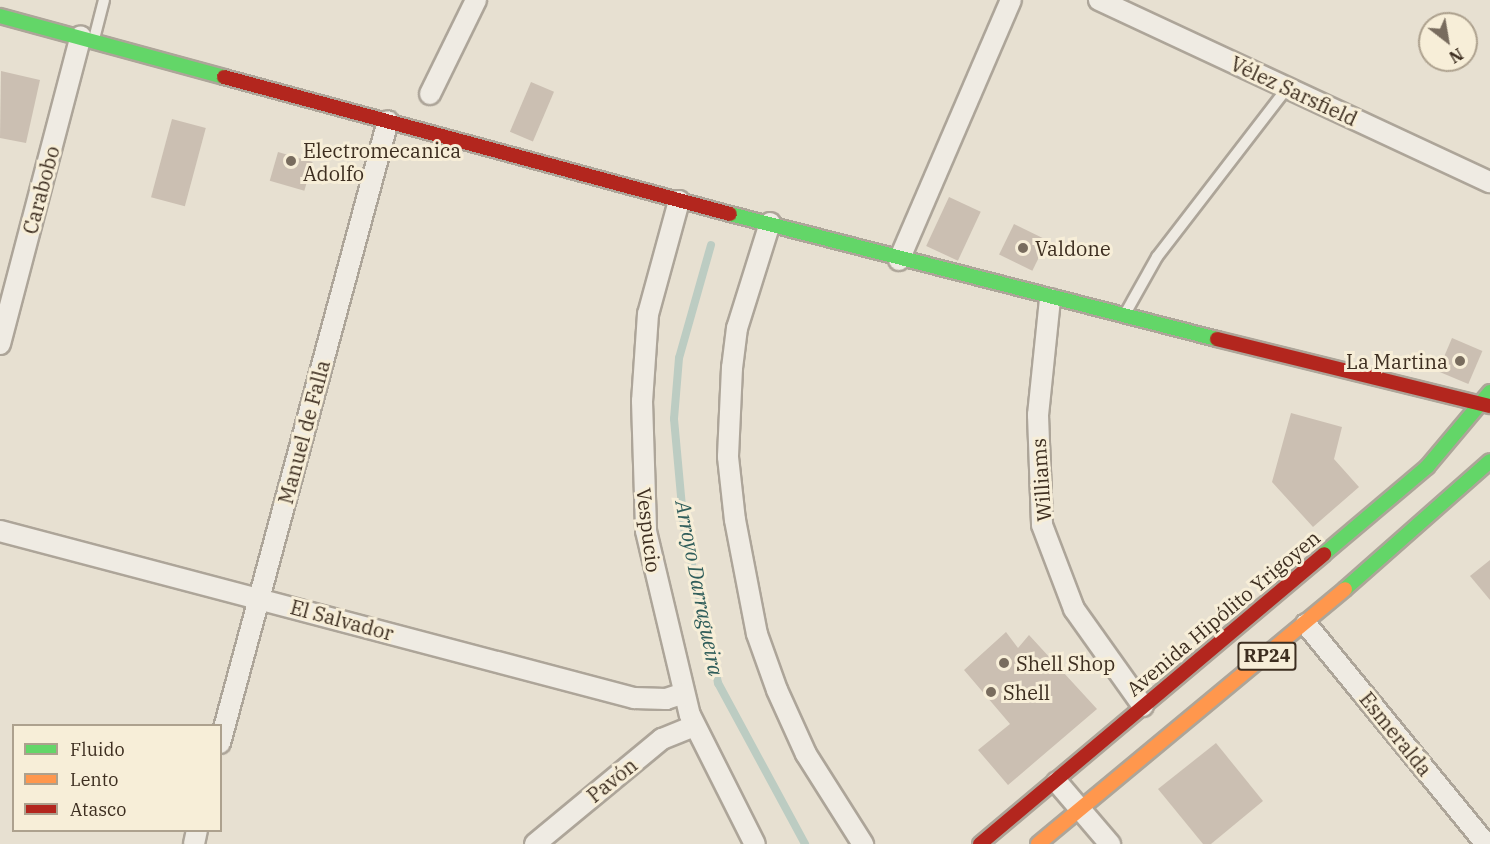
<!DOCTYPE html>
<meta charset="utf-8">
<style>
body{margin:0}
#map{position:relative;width:1490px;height:844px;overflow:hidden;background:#e7e0d1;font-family:"IBM Plex Serif",serif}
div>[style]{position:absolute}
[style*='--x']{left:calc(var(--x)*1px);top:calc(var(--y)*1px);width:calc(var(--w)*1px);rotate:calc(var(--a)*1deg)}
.stream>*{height:8px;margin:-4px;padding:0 4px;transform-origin:4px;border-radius:4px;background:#bcccc2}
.building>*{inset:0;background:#cbbfb2;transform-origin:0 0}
.roads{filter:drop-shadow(2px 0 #ada599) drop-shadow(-2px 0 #ada599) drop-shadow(0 2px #ada599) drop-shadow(0 -2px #ada599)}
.lane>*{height:10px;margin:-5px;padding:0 5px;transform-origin:5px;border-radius:5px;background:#efebe3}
.street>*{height:20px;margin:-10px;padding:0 10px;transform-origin:10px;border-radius:10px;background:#efebe3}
.fast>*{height:14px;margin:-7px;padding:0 7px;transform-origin:7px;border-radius:7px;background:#63d668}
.slow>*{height:14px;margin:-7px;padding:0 7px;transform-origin:7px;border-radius:7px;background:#ff974d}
.jam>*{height:14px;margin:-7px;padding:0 7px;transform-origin:7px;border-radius:7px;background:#b3261e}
.dots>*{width:16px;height:16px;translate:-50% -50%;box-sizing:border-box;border:3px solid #f7eed8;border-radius:50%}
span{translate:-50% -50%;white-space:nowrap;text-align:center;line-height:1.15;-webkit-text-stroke:6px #f7eed8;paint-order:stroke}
.shield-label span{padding:2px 4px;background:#f7eed8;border:2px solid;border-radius:4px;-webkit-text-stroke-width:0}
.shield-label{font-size:18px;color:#3d2e20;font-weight:700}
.street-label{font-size:20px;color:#3d2e20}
.poi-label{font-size:20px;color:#3d2e20}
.left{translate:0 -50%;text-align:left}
.right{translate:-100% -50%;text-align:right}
.water-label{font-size:21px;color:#2f5d5a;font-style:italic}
.legend{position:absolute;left:12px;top:724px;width:210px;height:108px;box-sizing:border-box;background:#f7eed8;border:2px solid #ada18e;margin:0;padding:8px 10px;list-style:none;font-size:18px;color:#3d2e20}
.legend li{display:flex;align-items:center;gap:12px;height:30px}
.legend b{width:30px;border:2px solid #ada18e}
.north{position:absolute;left:1418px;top:12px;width:60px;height:60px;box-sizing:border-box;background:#f7eed8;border:2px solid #ada18e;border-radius:50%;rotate:149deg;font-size:16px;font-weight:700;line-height:24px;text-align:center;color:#3d2e20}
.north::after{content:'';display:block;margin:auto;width:21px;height:27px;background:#786c5e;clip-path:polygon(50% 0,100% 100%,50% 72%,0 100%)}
</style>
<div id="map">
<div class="stream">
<div style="--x:711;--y:245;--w:117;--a:105.8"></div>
<div style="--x:679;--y:358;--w:61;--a:94.7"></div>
<div style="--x:674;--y:419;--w:109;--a:84.8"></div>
<div style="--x:684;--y:528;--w:159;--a:77.6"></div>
<div style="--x:718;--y:683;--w:183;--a:61.6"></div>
</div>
<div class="building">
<div style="clip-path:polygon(1px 71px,40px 80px,26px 143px,0 138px)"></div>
<div style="left:531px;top:82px;width:25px;height:54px;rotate:23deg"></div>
<div style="left:172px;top:119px;width:35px;height:81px;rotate:15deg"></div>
<div style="left:278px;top:152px;width:36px;height:30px;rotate:16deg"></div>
<div style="left:949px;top:197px;width:35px;height:54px;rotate:25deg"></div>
<div style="left:1014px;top:224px;width:37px;height:34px;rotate:26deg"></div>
<div style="left:1452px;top:338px;width:33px;height:36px;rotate:23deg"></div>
<div style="clip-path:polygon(1291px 413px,1342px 427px,1334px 459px,1359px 487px,1313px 527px,1272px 482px)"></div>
<div style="clip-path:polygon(1490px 560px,1490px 600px,1470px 576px)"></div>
<div style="clip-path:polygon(1006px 632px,1018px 648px,1029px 635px,1097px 709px,1008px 785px,978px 750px,1010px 724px,964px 670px)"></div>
<div style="clip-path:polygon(1216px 743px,1263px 801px,1211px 844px,1203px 844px,1158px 789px)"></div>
</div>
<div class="roads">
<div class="lane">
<div style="--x:94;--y:39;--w:40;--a:-75.6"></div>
<div style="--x:1125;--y:314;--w:65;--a:-60.7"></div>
<div style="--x:1157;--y:257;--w:213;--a:-52.4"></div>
</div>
<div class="street">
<div style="--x:1099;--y:0;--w:431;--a:25"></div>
<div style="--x:430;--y:94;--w:105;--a:-63.9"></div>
<div style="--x:679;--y:201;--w:117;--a:105.3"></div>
<div style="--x:648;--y:314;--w:87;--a:93.9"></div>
<div style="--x:642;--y:401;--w:130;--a:88.2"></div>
<div style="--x:646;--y:531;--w:189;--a:76.6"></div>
<div style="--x:690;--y:715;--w:144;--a:63.3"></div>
<div style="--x:770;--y:223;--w:110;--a:107.4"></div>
<div style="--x:737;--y:328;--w:40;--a:97.1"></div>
<div style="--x:732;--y:368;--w:89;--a:92.6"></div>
<div style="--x:728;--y:457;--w:63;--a:83.7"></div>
<div style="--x:735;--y:520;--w:116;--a:79.1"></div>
<div style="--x:757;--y:634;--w:59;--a:70.3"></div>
<div style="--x:777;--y:690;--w:70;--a:65.6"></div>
<div style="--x:806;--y:754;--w:107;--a:57.7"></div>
<div style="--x:899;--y:260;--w:283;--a:-66.7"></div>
<div style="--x:1050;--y:299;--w:117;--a:95.9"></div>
<div style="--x:1038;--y:415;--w:110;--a:87.9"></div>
<div style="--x:1042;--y:525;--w:90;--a:69.1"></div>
<div style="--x:1074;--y:609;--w:119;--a:54.6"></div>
<div style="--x:0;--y:344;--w:318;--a:-75.3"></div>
<div style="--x:0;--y:531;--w:656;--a:14.76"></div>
<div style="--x:634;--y:698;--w:32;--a:2"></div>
<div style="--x:666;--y:699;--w:19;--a:-18"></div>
<div style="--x:1306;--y:624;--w:284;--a:50.7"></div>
<div style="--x:220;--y:743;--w:644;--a:-74.89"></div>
<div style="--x:1057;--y:782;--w:82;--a:49.5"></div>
<div style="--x:194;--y:844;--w:14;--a:-78"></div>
<div style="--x:535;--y:844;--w:165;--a:-39.6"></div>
<div style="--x:662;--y:739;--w:35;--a:-22"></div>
</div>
<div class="fast">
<div style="--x:0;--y:16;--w:232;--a:15.2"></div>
<div style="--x:730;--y:214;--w:503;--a:14.4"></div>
<div style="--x:1324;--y:554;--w:135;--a:-40.2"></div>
<div style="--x:1427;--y:467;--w:98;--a:-50"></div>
<div style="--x:1345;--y:589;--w:193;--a:-41.4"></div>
</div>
<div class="slow">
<div style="--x:1038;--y:844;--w:399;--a:-39.7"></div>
</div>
<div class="jam">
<div style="--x:224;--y:77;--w:524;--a:15.15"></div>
<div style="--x:1217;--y:339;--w:281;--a:13.8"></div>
<div style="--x:980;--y:844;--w:450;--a:-40.1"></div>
</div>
</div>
<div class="dots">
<div style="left:291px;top:161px;background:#786c5e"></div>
<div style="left:1023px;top:248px;background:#786c5e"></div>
<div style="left:1460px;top:361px;background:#786c5e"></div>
<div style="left:1004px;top:663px;background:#786c5e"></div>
<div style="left:991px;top:692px;background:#786c5e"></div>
</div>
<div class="shield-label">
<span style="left:1267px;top:656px">RP24</span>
</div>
<div class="street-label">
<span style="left:1294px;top:91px;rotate:25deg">Vélez Sarsfield</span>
<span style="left:41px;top:190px;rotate:-75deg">Carabobo</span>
<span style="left:304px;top:432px;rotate:-75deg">Manuel de Falla</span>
<span style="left:1041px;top:480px;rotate:-94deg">Williams</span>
<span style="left:649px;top:530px;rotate:83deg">Vespucio</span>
<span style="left:1223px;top:613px;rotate:-40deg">Avenida Hipólito Yrigoyen</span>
<span style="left:342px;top:620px;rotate:15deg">El Salvador</span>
<span style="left:1396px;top:734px;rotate:51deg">Esmeralda</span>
<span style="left:612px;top:780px;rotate:-39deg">Pavón</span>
</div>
<div class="poi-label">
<span class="left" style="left:303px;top:162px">Electromecanica<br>Adolfo</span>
<span class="left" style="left:1035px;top:248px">Valdone</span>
<span class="right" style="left:1448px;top:361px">La Martina</span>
<span class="left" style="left:1016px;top:663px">Shell Shop</span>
<span class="left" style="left:1003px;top:692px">Shell</span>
</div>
<div class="water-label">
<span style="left:700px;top:588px;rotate:79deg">Arroyo Darragueira</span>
</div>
<ul class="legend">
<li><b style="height:8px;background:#63d668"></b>Fluido</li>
<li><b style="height:8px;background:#ff974d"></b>Lento</li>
<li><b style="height:8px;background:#b3261e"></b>Atasco</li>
</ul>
<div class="north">N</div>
</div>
